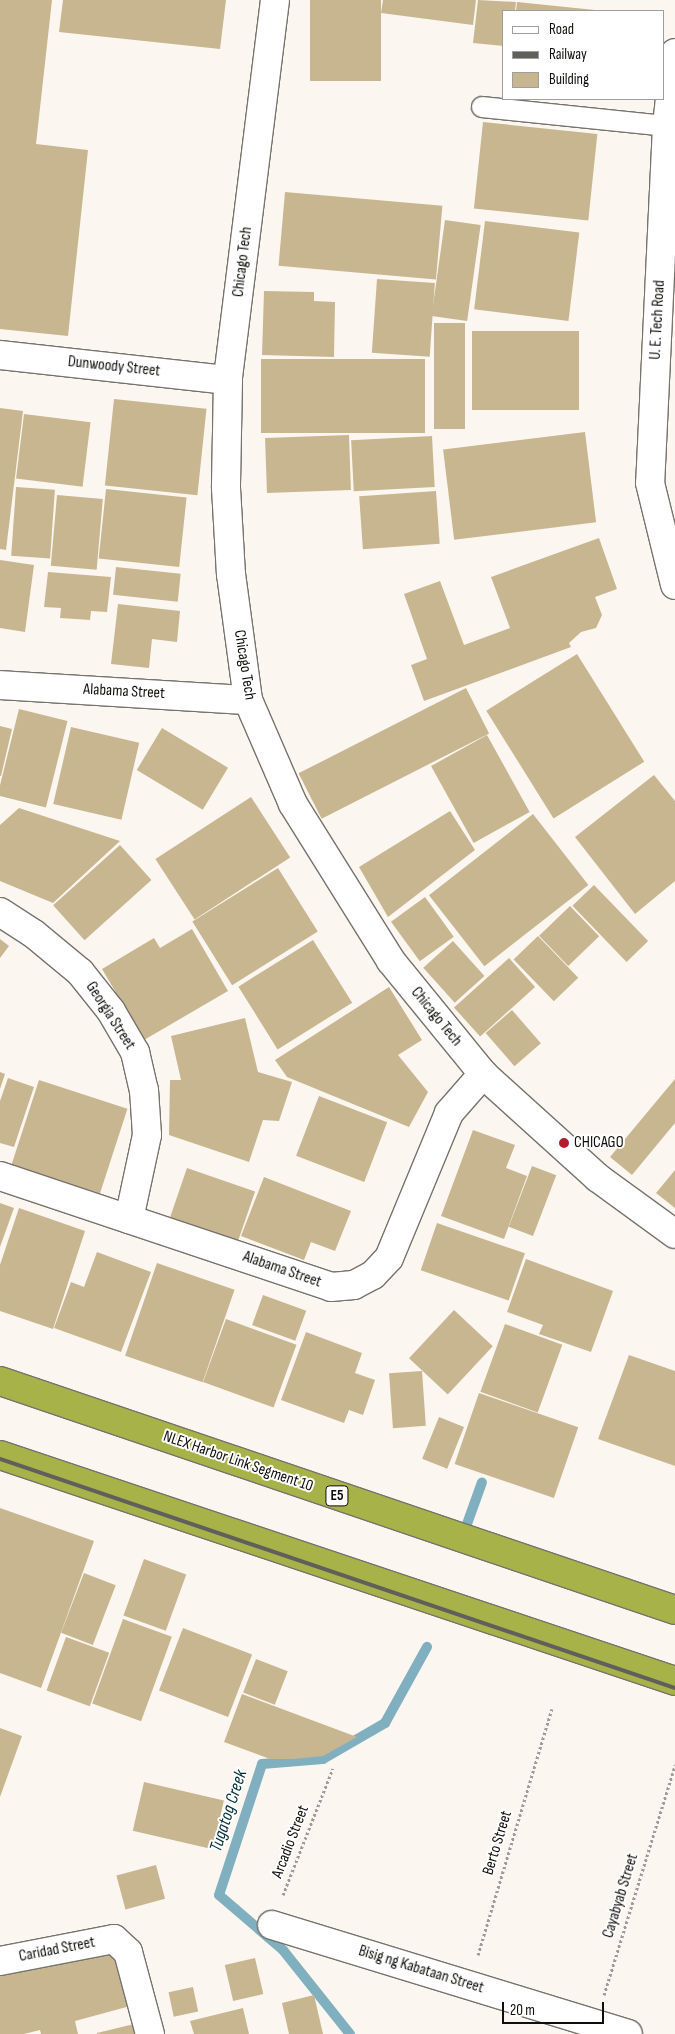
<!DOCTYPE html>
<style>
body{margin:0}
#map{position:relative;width:675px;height:2034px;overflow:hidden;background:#fbf7f0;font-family:"Sofia Sans Condensed",sans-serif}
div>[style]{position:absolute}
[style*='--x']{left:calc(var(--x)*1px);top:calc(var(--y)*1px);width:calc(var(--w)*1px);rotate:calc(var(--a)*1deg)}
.stream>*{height:10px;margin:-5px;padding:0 5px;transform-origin:5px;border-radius:5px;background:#80b0bf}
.building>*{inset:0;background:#c8b690;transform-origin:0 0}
.path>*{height:3px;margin-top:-1.5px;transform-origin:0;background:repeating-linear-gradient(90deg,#9f9c97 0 2.5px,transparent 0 5px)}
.roads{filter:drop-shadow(1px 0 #76736c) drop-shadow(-1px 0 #76736c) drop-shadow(0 1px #76736c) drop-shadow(0 -1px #76736c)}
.service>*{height:20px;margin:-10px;padding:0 10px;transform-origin:10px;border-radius:10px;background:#fff}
.minor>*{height:28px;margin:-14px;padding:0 14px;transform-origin:14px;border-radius:14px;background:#fff}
.motorway>*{height:28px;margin:-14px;padding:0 14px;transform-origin:14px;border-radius:14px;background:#a7b349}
.rail>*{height:4px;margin:-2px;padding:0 2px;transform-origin:2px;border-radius:2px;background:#615f5b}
.dots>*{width:14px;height:14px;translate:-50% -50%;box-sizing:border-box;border:2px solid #fff;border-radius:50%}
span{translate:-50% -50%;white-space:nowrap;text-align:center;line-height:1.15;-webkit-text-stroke:4px #fff;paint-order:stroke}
.shield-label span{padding:1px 4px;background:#fff;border:1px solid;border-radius:4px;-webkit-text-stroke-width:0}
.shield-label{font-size:15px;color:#0f0e0b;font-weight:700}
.street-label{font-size:16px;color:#0f0e0b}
.poi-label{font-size:16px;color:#0f0e0b}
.left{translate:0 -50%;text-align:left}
.water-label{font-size:18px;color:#02303c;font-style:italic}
.legend{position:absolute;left:502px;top:10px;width:162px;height:90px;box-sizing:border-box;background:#fff;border:1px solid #9f9f9d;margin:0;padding:6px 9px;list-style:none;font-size:15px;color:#0f0e0b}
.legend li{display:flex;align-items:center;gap:10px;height:25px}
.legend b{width:25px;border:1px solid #9f9f9d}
.scale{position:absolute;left:502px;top:2002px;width:102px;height:22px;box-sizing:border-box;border:2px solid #0f0e0b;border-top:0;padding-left:6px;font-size:15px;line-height:18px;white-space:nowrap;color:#0f0e0b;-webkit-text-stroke:4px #fff;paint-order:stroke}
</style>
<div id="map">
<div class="stream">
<div style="--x:462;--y:1538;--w:59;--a:-70.3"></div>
<div style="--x:350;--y:2034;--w:107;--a:-128.6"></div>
<div style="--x:283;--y:1950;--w:84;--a:-139.3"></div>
<div style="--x:219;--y:1895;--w:138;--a:-71.8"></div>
<div style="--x:262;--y:1764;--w:61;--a:-4.7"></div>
<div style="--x:323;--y:1759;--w:72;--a:-30.1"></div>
<div style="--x:385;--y:1723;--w:87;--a:-61.1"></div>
</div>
<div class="building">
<div style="clip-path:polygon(0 0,52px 0,36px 144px,88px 150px,68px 336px,0 329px)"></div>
<div style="clip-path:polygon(63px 0,226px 0,220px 49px,59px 32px)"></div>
<div style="left:310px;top:0;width:71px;height:81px"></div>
<div style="clip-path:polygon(383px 0,476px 0,473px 25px,381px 13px)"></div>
<div style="clip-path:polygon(478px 0,516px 2px,515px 11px,504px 11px,504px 46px,473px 43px)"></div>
<div style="clip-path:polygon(517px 2px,595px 10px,595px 11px,516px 11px)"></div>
<div style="left:483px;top:122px;width:115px;height:87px;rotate:6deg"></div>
<div style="left:285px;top:192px;width:158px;height:74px;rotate:5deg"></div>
<div style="left:445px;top:220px;width:36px;height:97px;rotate:8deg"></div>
<div style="left:485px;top:221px;width:95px;height:89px;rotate:7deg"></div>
<div style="left:377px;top:279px;width:58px;height:74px;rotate:4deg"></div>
<div style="clip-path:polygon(264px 291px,314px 292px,314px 301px,335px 302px,334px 357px,262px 355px)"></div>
<div style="left:434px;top:323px;width:31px;height:106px"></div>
<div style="left:472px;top:331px;width:107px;height:79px"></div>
<div style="left:425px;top:359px;width:74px;height:164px;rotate:90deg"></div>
<div style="left:114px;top:399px;width:93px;height:87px;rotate:6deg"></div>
<div style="clip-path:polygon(0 408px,23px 411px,6px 550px,0 549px)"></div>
<div style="left:24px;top:414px;width:67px;height:65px;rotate:7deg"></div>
<div style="left:585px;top:432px;width:91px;height:143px;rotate:83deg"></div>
<div style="left:349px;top:435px;width:55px;height:84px;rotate:88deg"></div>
<div style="left:432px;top:436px;width:51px;height:81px;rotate:87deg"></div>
<div style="left:16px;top:487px;width:39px;height:69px;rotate:4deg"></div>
<div style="left:106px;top:489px;width:81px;height:70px;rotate:6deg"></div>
<div style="left:436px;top:491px;width:53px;height:77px;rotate:86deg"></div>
<div style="left:57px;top:495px;width:46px;height:71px;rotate:5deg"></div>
<div style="clip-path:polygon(599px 538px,617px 589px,595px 597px,602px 615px,596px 628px,581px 632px,569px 643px,571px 647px,424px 701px,411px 665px,427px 659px,404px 594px,440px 581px,464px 645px,510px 628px,491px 577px)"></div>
<div style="clip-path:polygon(0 560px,34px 565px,25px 632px,0 628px)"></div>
<div style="left:116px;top:567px;width:65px;height:28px;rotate:6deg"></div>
<div style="clip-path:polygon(48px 572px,111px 577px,107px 612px,91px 611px,90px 620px,60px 618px,61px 608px,44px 607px)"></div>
<div style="clip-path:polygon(118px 604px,180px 611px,177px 642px,152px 639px,149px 668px,111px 664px)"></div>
<div style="left:577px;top:654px;width:127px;height:107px;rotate:58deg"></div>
<div style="left:466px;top:688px;width:51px;height:188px;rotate:63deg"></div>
<div style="left:19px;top:709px;width:50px;height:89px;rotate:14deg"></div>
<div style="clip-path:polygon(0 726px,12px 729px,1px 776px,0 776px)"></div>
<div style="left:71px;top:727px;width:70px;height:79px;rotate:13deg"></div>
<div style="left:162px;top:728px;width:77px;height:49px;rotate:31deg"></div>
<div style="left:487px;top:735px;width:88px;height:64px;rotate:61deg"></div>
<div style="clip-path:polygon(654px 775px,675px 801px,675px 881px,635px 914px,575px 837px)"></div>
<div style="left:251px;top:797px;width:72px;height:114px;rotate:57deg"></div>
<div style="clip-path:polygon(19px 808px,120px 841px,53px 903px,0 881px,0 825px)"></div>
<div style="clip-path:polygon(450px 811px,475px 850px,388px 917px,359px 867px)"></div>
<div style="left:533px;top:814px;width:90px;height:132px;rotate:52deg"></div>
<div style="left:120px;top:845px;width:47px;height:90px;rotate:48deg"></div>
<div style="left:278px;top:868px;width:75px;height:101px;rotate:58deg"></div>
<div style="left:594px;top:885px;width:78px;height:30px;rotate:46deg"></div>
<div style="left:425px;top:897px;width:49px;height:42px;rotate:54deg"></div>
<div style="left:570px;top:906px;width:42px;height:43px;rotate:46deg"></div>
<div style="clip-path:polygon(192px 929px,228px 991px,144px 1040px,102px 969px,154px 938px,160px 948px)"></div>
<div style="left:538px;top:936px;width:58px;height:34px;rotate:46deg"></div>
<div style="clip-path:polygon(0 939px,9px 946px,0 958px)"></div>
<div style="left:313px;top:940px;width:74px;height:88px;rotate:58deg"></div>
<div style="left:453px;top:941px;width:47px;height:40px;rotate:48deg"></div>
<div style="left:509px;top:958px;width:39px;height:74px;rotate:48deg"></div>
<div style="clip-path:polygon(389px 987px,422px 1040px,398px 1055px,428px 1092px,409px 1127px,287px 1077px,275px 1060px)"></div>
<div style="left:512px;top:1010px;width:44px;height:35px;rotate:49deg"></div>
<div style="clip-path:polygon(245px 1018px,258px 1072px,292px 1082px,279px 1121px,263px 1120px,249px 1162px,169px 1135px,170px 1080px,181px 1080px,171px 1036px)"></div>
<div style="clip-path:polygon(0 1072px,5px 1074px,0 1089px)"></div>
<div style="clip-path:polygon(8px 1078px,34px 1087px,14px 1147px,0 1143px,0 1101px)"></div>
<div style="clip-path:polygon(675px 1079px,675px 1123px,632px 1175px,610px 1157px)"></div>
<div style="left:39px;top:1080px;width:93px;height:89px;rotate:18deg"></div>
<div style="left:319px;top:1096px;width:73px;height:64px;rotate:21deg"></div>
<div style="clip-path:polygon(473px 1130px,515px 1145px,506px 1168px,527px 1176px,504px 1239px,441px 1216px)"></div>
<div style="left:532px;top:1166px;width:26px;height:65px;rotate:21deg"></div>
<div style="left:187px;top:1168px;width:72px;height:55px;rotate:19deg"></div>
<div style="clip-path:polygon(675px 1170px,675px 1208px,656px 1193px)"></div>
<div style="clip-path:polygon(264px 1177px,351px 1211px,335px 1251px,311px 1242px,304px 1260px,241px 1236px)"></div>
<div style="clip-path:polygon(0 1203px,14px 1208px,0 1247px)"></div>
<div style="clip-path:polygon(19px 1208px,85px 1231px,53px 1329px,0 1311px,0 1265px)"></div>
<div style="left:437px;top:1223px;width:93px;height:50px;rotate:19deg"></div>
<div style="clip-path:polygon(97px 1252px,151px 1272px,121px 1352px,54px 1328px,71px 1282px,84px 1287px)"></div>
<div style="clip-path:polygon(526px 1259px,613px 1291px,591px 1352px,539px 1334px,543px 1325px,507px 1312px)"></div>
<div style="left:157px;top:1263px;width:82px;height:98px;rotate:19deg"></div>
<div style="left:263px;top:1295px;width:46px;height:32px;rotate:20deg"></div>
<div style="left:454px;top:1310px;width:53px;height:66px;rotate:43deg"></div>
<div style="left:226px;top:1319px;width:75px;height:67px;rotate:20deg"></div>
<div style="left:505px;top:1324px;width:61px;height:72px;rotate:20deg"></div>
<div style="clip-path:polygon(306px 1332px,362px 1353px,355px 1373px,375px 1380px,363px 1415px,349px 1410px,344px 1423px,281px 1400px)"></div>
<div style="clip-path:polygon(629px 1355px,675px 1371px,675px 1466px,598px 1439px)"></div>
<div style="left:422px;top:1371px;width:55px;height:33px;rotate:86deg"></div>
<div style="left:479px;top:1393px;width:105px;height:75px;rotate:19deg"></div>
<div style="left:439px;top:1417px;width:27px;height:45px;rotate:22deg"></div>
<div style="clip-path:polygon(0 1508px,94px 1541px,41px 1688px,0 1673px)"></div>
<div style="left:144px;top:1559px;width:45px;height:60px;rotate:20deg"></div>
<div style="left:84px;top:1573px;width:34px;height:64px;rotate:21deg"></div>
<div style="left:123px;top:1619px;width:52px;height:90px;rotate:20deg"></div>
<div style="left:183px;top:1628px;width:74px;height:67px;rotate:21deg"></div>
<div style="left:66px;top:1637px;width:46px;height:57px;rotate:20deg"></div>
<div style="left:256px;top:1659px;width:34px;height:36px;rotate:21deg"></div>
<div style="clip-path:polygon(242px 1694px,357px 1737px,323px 1756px,293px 1759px,270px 1759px,224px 1742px)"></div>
<div style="clip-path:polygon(0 1728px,22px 1736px,0 1797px)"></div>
<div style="left:144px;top:1782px;width:82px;height:50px;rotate:13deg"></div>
<div style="left:156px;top:1865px;width:35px;height:41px;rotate:75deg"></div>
<div style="clip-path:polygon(118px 1945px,134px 2005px,75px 2021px,78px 2034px,41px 2034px,40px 2030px,24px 2034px,0 2034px,0 1976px)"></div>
<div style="left:255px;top:1958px;width:37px;height:31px;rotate:77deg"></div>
<div style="left:193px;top:1987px;width:25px;height:25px;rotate:78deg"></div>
<div style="clip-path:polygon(314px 1995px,323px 2034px,289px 2034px,282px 2003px)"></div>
<div style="clip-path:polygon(243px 2008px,249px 2034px,194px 2034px,190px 2021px)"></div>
<div style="clip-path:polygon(134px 2024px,137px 2034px,97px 2034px,97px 2033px)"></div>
</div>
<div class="path">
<div style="--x:283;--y:1895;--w:136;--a:-68.5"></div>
<div style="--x:478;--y:1955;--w:257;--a:-73.3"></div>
<div style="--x:604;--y:1995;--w:241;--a:-72.8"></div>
</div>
<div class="roads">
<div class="service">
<div style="--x:482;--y:107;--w:186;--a:5.9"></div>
</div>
<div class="minor">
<div style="--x:275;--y:0;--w:383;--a:97.1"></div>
<div style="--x:228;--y:380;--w:108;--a:91.1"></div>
<div style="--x:226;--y:488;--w:86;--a:86.7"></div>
<div style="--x:231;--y:574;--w:127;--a:82.3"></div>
<div style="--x:248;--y:700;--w:113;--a:66.6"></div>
<div style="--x:293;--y:804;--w:185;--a:58"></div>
<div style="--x:391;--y:961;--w:146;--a:50.8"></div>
<div style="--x:483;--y:1074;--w:155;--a:42.1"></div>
<div style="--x:598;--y:1178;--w:95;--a:36"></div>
<div style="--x:675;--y:53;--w:73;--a:96.3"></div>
<div style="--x:667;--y:126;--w:357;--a:92.7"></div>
<div style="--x:650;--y:483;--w:105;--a:76.2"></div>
<div style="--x:0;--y:355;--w:229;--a:6.3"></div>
<div style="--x:0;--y:685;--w:248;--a:3.5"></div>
<div style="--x:0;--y:912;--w:40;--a:32.9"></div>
<div style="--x:34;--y:934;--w:60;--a:39.6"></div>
<div style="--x:80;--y:972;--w:50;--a:51.5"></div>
<div style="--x:111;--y:1011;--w:48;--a:59.7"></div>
<div style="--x:135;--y:1052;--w:39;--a:77"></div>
<div style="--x:144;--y:1090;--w:45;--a:86.2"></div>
<div style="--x:147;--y:1135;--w:86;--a:102.1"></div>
<div style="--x:0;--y:1176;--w:349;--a:18.5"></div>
<div style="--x:331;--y:1287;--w:23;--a:-5"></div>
<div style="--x:354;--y:1285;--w:21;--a:-28"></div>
<div style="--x:373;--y:1275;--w:23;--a:-47"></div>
<div style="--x:389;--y:1258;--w:157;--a:-67.5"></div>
<div style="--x:449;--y:1113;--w:52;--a:-48.9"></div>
<div style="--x:272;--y:1925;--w:372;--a:17"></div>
<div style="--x:0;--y:1961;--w:116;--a:-10.9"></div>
<div style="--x:114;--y:1939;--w:19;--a:43"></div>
<div style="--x:128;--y:1952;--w:85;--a:75"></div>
</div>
<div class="motorway">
<div style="--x:0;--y:1381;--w:713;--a:18.74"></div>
<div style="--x:0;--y:1455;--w:712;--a:18.51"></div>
</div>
</div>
<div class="rail">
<div style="--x:0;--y:1459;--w:713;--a:18.74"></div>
</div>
<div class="dots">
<div style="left:564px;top:1143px;background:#b11e2e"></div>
</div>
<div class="shield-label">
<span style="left:337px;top:1496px">E5</span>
</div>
<div class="street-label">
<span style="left:243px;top:262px;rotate:-83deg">Chicago Tech</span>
<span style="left:658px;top:320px;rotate:-87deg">U. E. Tech Road</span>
<span style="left:114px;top:367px;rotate:6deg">Dunwoody Street</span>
<span style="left:244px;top:665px;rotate:81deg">Chicago Tech</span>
<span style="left:124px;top:692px;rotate:3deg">Alabama Street</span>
<span style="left:110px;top:1016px;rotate:57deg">Georgia Street</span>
<span style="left:436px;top:1017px;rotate:51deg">Chicago Tech</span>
<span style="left:282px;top:1270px;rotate:19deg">Alabama Street</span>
<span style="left:238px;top:1462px;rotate:19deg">NLEX Harbor Link Segment 10</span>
<span style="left:291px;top:1842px;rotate:-69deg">Arcadio Street</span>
<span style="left:498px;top:1843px;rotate:-73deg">Berto Street</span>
<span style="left:621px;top:1896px;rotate:-73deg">Cayabyab Street</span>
<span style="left:57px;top:1950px;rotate:-11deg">Caridad Street</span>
<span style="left:421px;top:1970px;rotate:17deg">Bisig ng Kabataan Street</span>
</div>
<div class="poi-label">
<span class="left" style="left:574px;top:1143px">CHICAGO</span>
</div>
<div class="water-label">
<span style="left:229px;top:1811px;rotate:-72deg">Tugatog Creek</span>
</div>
<ul class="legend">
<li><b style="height:6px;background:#fff"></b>Road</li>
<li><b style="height:6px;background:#615f5b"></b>Railway</li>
<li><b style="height:14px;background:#c8b690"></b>Building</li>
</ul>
<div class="scale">20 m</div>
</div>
